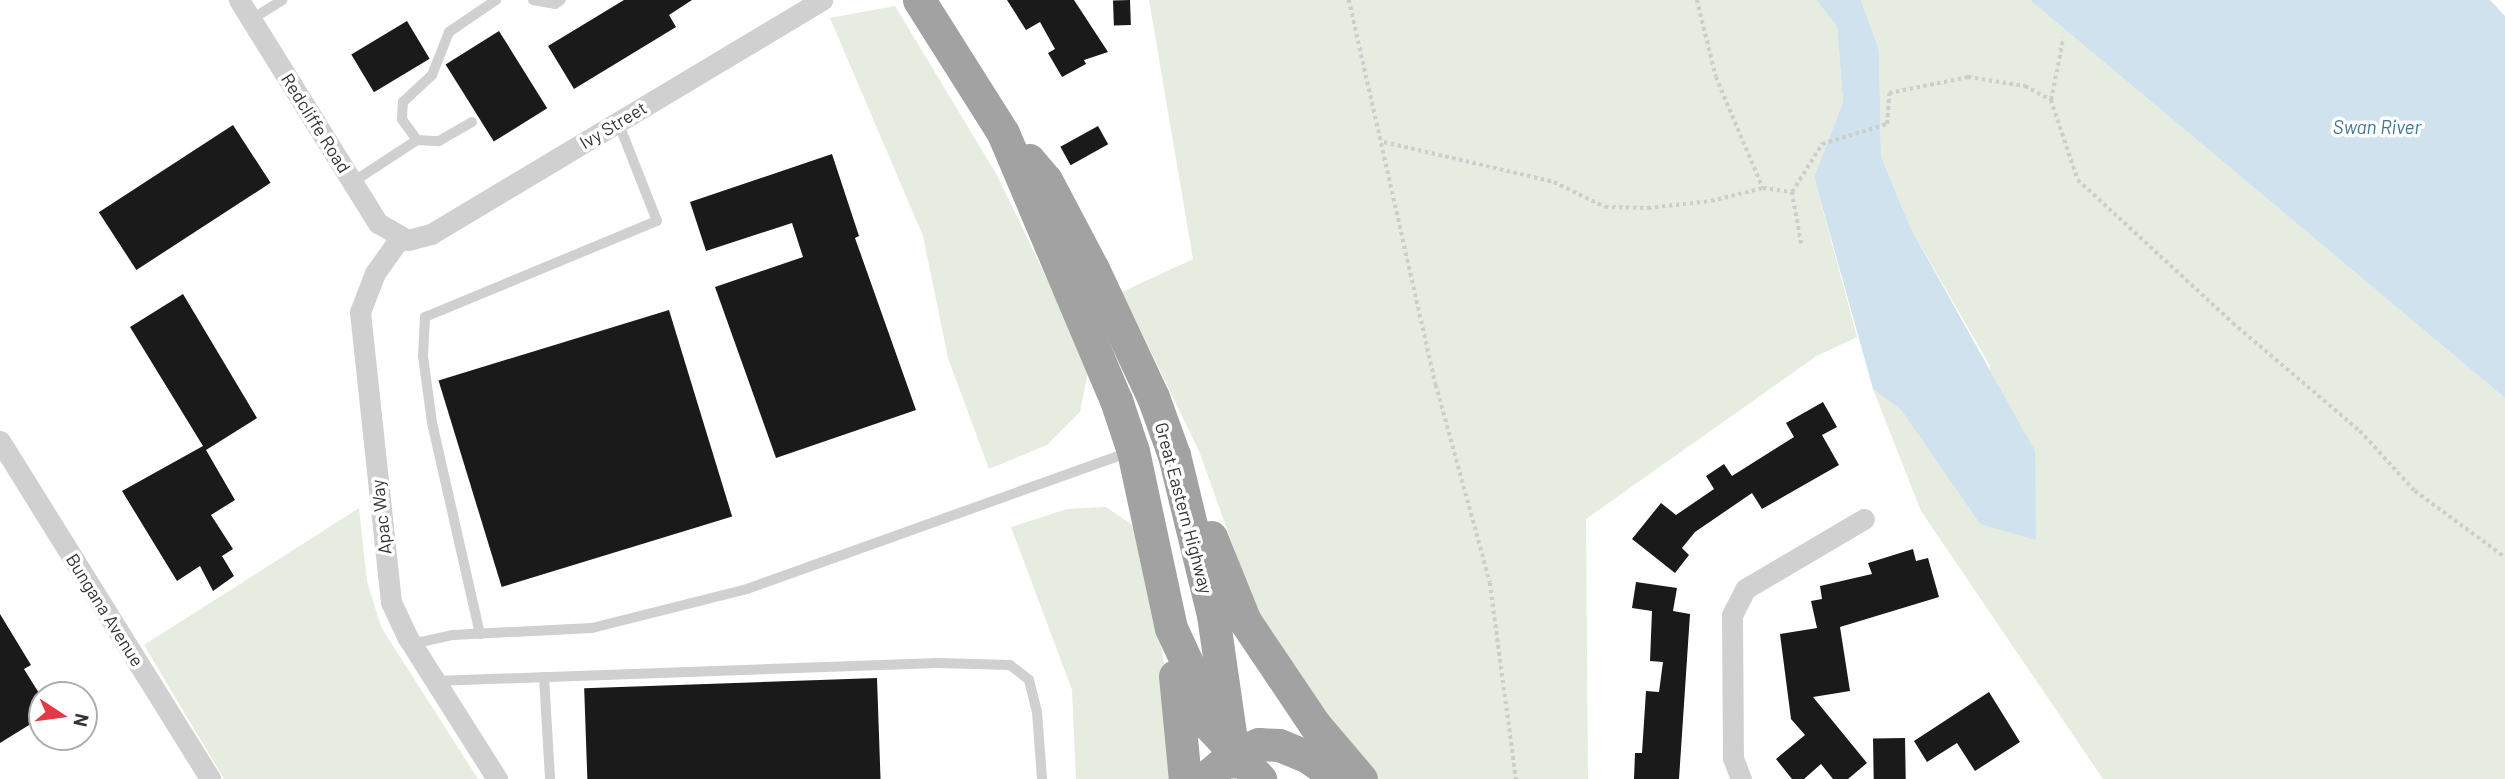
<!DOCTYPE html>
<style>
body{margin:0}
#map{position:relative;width:2505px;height:779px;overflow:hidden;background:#fff;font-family:Barlow,sans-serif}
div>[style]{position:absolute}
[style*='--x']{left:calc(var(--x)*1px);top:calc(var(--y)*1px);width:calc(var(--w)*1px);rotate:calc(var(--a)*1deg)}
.green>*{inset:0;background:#e6ecdf}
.water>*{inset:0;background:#cfe2ee}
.building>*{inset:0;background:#1a1a1a;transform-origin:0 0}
.path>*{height:3.5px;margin-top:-1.75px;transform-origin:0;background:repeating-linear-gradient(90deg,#cdcdcd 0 3.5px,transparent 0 7px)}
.service>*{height:10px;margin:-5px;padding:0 5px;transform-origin:5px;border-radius:5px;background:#d0d0d0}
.minor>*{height:21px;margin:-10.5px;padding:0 10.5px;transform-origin:10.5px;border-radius:10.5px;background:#d0d0d0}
.trunk>*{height:33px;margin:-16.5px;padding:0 16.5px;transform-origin:16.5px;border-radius:16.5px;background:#a2a2a2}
span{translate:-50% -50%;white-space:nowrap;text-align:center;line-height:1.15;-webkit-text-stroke:7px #fff;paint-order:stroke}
.street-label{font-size:18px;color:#333}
.water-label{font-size:19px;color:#3f7597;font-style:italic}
.north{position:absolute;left:28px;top:681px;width:70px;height:70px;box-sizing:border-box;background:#fff;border:2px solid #adadad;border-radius:50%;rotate:103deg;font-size:19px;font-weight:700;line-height:28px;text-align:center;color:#333}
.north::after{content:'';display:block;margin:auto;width:24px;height:32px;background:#e63946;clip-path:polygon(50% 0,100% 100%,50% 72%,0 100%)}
</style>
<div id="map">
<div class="green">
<div style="clip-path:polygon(1149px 0,1816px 0,1837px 26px,1843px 102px,1814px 177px,1857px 337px,1815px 357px,1586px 519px,1588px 779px,1379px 779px,1318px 711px,1260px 621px,1199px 451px,1122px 292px,1193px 259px)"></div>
<div style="clip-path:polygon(1861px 0,2030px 0,2505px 398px,2505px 779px,2103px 779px,1921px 511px,1873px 389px,1901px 410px,1980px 524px,1990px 366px,1910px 227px,1881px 156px,1879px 50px)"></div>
<div style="clip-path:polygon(895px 6px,998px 177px,1089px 367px,1080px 412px,1047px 445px,989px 469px,948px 358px,923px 236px,830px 18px)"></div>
<div style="clip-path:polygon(1106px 507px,1131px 524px,1142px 543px,1170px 695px,1174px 779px,1076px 779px,1072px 690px,1011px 527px,1067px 509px)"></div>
<div style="clip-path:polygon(359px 508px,367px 581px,381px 627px,478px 779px,224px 779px,144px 645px)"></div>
</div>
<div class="water">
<div style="clip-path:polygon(1816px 0,1861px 0,1879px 50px,1881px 156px,1910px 227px,2035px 451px,2036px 540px,1980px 524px,1901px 410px,1873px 389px,1814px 177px,1843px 102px,1837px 26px)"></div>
<div style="clip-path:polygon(2030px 0,2490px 0,2505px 16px,2505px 398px)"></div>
</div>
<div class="building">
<div style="clip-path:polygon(624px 0,692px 0,669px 15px,676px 27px,574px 89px,548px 46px)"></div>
<div style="clip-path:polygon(1007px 0,1074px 0,1108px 52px,1084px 60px,1086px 64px,1062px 77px,1048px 53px,1055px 49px,1040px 22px,1026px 30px)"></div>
<div style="left:1130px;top:0;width:25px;height:17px;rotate:88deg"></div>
<div style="left:407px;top:21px;width:44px;height:65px;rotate:59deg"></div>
<div style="left:499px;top:31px;width:91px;height:63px;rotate:58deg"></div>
<div style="left:233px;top:125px;width:69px;height:160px;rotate:57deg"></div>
<div style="left:1098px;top:126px;width:21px;height:43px;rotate:61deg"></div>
<div style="clip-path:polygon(832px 154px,859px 236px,855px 238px,916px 410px,776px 458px,715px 287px,803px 257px,792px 223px,706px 251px,690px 202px)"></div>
<div style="clip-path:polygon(183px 294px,257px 418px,206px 450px,235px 500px,211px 515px,233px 549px,222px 556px,234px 576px,213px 591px,200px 566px,177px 581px,122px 491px,203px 446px,130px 327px)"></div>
<div style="left:669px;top:310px;width:216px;height:241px;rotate:73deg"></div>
<div style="clip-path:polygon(1823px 402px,1837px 427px,1822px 435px,1839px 465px,1762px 509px,1752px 493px,1695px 532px,1682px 548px,1689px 555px,1675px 573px,1632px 539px,1661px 503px,1676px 515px,1714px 489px,1706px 476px,1724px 464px,1732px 476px,1794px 437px,1786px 423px)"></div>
<div style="clip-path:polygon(1913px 549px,1916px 561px,1928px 558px,1939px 597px,1840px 627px,1850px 691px,1813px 697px,1867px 763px,1848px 779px,1833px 779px,1821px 764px,1804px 779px,1792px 779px,1776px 759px,1805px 735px,1791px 719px,1780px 634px,1817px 628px,1811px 601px,1822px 599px,1820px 586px,1872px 574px,1868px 563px)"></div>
<div style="clip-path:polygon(1636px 582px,1677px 588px,1673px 611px,1690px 614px,1679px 779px,1634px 779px,1635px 753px,1642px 753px,1646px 691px,1659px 692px,1663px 662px,1650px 661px,1652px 611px,1632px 608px)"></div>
<div style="clip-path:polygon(0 614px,31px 665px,24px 669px,42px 698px,42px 717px,0 743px)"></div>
<div style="left:877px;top:678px;width:101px;height:293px;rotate:88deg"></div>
<div style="clip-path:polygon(1989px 692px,2020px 742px,1975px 771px,1957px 743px,1927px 762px,1914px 741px)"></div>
<div style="left:1905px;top:738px;width:41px;height:32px;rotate:89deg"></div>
</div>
<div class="path">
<div style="--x:1349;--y:0;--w:395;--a:77.3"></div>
<div style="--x:1436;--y:385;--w:205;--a:74.7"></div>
<div style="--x:1490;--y:583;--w:198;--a:82.4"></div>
<div style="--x:1697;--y:0;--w:79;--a:76.1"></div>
<div style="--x:1716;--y:77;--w:121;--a:67.1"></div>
<div style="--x:2051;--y:100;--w:63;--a:-79"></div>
<div style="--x:1384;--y:142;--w:175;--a:13.2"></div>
<div style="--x:1554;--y:182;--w:57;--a:26.1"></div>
<div style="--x:1605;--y:207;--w:43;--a:1.3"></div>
<div style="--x:1648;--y:208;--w:63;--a:-6.3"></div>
<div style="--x:1711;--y:201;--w:54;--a:-14"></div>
<div style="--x:1763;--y:188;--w:29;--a:8"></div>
<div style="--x:1792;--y:192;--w:57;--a:-58"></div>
<div style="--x:1822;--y:144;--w:68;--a:-17.1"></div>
<div style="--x:1887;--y:124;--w:31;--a:-86"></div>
<div style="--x:1889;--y:93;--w:81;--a:-11.4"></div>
<div style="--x:1968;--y:77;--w:58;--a:9"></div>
<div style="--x:2025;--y:86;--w:30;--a:28"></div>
<div style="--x:2051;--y:100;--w:84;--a:71.4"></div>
<div style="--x:2078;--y:180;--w:211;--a:42.7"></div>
<div style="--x:2233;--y:323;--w:167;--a:40.4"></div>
<div style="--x:2360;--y:431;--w:81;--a:47.5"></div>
<div style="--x:2415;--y:491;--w:112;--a:36.3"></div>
<div style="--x:1792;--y:192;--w:56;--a:79.7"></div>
</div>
<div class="service">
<div style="--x:533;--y:0;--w:22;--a:10"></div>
<div style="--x:555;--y:4;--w:7;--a:-34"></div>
<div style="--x:252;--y:19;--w:36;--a:-32"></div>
<div style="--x:417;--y:140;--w:26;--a:-126"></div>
<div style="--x:402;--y:119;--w:17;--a:-87"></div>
<div style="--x:403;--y:102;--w:40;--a:-43"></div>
<div style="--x:432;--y:75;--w:46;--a:-68.4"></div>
<div style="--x:449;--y:32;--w:57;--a:-34.2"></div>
<div style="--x:353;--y:182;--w:77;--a:-33.3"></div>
<div style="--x:417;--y:140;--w:22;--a:3"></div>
<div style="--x:439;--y:141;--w:38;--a:-30"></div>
<div style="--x:480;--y:634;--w:217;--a:-102.8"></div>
<div style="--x:432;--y:422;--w:67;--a:-97.8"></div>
<div style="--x:423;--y:356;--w:39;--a:-87"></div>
<div style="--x:425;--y:317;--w:251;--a:-22.5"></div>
<div style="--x:657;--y:221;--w:106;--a:-111.5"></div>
<div style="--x:412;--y:644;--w:42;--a:-12.4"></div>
<div style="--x:453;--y:635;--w:139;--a:-2.9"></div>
<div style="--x:592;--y:628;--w:160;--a:-14.1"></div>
<div style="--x:747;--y:589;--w:407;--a:-19.7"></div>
<div style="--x:544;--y:677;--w:102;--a:86.6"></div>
<div style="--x:435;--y:681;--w:503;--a:-2.05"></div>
<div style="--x:938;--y:663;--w:72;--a:1.6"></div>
<div style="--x:1010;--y:665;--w:24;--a:38"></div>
<div style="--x:1029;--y:680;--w:33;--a:76"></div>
<div style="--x:1037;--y:712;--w:67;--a:85.7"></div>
</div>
<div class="minor">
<div style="--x:239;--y:0;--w:263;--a:58.1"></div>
<div style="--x:378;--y:223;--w:34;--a:30"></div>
<div style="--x:408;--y:240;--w:24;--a:-15"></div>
<div style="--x:431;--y:234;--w:456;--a:-30.9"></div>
<div style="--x:400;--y:238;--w:43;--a:125.5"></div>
<div style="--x:375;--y:273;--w:42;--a:111"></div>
<div style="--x:360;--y:312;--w:292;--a:83.9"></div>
<div style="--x:391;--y:602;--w:40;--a:65"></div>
<div style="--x:408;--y:638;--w:167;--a:57.7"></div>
<div style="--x:0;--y:441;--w:398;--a:58.1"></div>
<div style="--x:1741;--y:779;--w:22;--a:-111"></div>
<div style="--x:1733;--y:758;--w:143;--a:-90.4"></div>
<div style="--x:1732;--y:615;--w:29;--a:-63"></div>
<div style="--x:1745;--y:589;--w:138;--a:-30.5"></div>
</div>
<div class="trunk">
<div style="--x:919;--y:0;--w:157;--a:57.7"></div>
<div style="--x:1003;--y:133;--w:290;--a:67.1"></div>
<div style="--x:1116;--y:400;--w:54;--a:71.6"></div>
<div style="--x:1133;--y:451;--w:181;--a:77.9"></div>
<div style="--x:1171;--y:628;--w:43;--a:65.2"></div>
<div style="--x:1189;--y:667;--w:58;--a:72.8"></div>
<div style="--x:1206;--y:722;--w:79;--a:46.5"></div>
<div style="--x:1029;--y:160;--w:26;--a:50"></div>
<div style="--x:1046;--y:180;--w:101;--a:62.2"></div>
<div style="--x:1093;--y:269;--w:141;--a:64.9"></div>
<div style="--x:1153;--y:397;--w:62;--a:70.1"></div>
<div style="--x:1174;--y:455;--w:165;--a:76.3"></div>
<div style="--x:1213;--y:615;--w:148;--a:81.8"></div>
<div style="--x:1211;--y:537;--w:91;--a:68"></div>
<div style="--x:1245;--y:621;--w:125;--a:56.1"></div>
<div style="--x:1315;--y:725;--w:71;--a:49.6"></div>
<div style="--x:1175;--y:676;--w:103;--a:84.5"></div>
<div style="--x:1204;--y:779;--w:38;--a:-40"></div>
<div style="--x:1233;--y:755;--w:28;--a:-23"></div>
<div style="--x:1259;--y:744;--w:20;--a:3"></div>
<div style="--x:1279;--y:745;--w:31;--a:22"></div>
<div style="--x:1308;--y:757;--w:39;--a:35"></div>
</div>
<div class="street-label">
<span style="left:316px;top:123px;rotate:58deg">Redcliffe Road</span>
<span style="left:613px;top:125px;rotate:-31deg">Ivy Street</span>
<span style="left:1184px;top:508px;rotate:75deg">Great Eastern Highway</span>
<span style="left:381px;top:517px;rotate:-96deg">Apac Way</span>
<span style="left:105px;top:610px;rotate:58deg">Bungana Avenue</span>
</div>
<div class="water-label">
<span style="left:2377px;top:127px">Swan River</span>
</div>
<div class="north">N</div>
</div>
